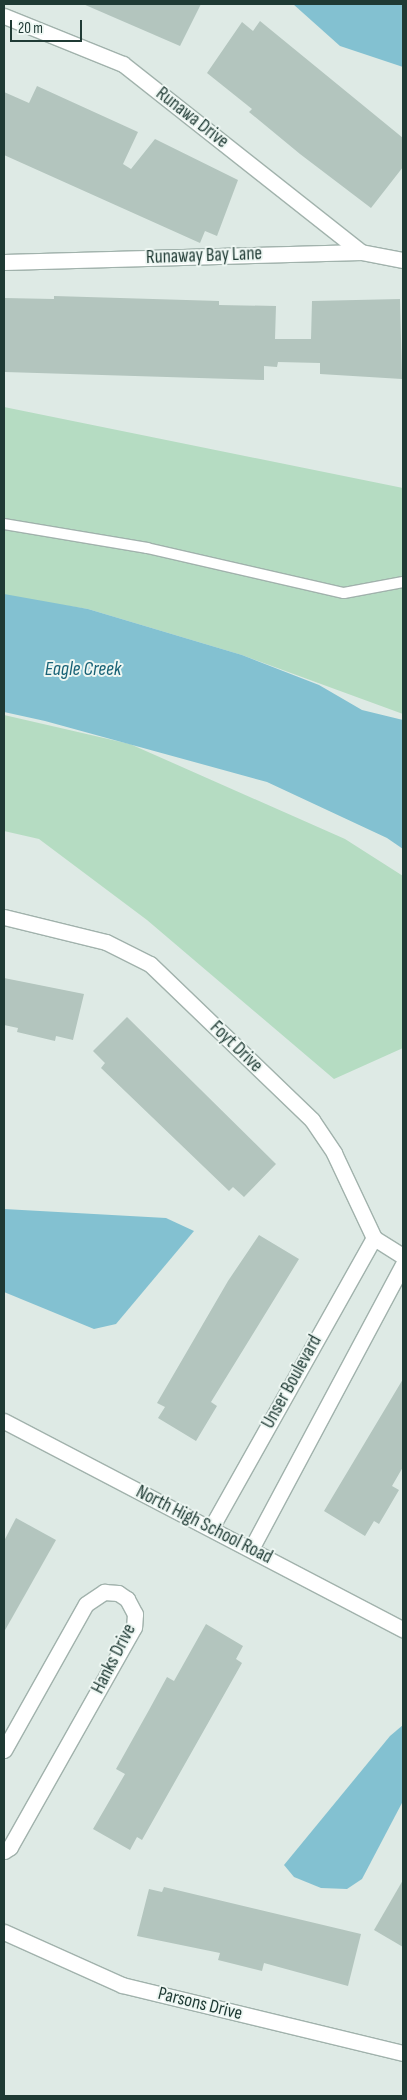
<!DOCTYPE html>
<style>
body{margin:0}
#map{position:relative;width:407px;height:2100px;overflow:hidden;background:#deeae5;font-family:"Sofia Sans Condensed",sans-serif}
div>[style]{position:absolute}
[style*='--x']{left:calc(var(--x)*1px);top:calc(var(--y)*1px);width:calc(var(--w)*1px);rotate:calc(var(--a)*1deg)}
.green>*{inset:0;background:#b5dcc2}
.water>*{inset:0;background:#83c1d1}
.building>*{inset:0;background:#b3c5be}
.roads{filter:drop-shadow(1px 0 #a1b2ac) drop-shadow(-1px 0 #a1b2ac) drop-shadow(0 1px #a1b2ac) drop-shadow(0 -1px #a1b2ac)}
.lane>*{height:10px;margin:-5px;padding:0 5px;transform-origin:5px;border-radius:5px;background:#fff}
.street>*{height:15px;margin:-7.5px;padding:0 7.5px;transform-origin:7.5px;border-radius:7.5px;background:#fff}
.secondary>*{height:15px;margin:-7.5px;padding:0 7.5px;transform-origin:7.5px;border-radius:7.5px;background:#fff}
span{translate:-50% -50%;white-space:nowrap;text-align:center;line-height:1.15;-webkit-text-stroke:4px #eef7f3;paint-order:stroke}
.street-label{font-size:19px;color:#1f3a34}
.water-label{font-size:20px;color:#186276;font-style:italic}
.frame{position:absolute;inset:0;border:5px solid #1f3a34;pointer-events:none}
.scale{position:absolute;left:10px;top:20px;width:72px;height:22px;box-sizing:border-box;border:2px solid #1f3a34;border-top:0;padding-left:6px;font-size:15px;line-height:18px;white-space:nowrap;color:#1f3a34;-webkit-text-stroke:4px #eef7f3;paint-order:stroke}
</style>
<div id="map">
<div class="green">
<div style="clip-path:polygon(4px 407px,403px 488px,403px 714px,242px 655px,88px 609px,4px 596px)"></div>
<div style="clip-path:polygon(4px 715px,130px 744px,345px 839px,403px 876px,403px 1048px,334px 1079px,147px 920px,39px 839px,4px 831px)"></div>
</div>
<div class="water">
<div style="clip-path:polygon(293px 4px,403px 4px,403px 67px,340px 46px)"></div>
<div style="clip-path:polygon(4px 594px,88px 609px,242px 655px,319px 685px,362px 710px,403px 720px,403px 849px,387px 838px,267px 782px,45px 721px,4px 712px)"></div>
<div style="clip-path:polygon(4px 1209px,166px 1218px,194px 1231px,116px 1324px,94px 1329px,4px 1292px)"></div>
<div style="clip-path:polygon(403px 1725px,403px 1801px,362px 1879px,347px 1889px,321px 1888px,294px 1877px,284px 1865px,390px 1736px)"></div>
</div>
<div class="building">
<div style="clip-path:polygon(83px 4px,201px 4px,180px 46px)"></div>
<div style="clip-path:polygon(260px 21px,403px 138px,403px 167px,371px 208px,300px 154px,249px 112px,252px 109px,207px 73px,242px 22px,253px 31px)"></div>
<div style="clip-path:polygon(37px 86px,138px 132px,123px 164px,131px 169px,155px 139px,238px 180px,217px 236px,205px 231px,200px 243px,4px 155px,4px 92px,29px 103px)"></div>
<div style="clip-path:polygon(54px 296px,219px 301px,219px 305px,276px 306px,275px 339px,311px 339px,312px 301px,400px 299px,402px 379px,320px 374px,320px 363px,278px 362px,277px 367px,264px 366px,264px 380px,5px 372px,4px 298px,54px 299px)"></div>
<div style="clip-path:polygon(4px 978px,84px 994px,73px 1040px,56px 1036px,55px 1041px,17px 1032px,18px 1028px,4px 1025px)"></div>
<div style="clip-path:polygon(127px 1017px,276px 1164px,244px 1197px,233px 1187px,229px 1191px,101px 1068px,105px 1063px,93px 1051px)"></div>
<div style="clip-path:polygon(259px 1235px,299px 1259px,211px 1402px,217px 1406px,196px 1441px,158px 1418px,165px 1407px,157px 1403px,228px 1281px)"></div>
<div style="clip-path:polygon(403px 1379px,403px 1467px,392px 1486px,399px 1490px,379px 1524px,374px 1521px,365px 1536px,324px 1511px)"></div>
<div style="clip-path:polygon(16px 1518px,56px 1540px,4px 1632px,4px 1541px)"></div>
<div style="clip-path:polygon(206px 1624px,243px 1646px,236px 1659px,242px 1663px,142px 1840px,137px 1837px,130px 1850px,93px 1829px,125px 1774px,116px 1769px,149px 1710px,167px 1677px,174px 1681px)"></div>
<div style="clip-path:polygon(403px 1880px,403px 1947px,374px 1930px)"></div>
<div style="clip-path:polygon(164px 1887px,361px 1934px,348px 1986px,264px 1963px,262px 1971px,218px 1960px,220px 1953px,137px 1936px,149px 1889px,162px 1892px)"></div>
</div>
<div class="roads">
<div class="lane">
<div style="--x:4;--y:524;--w:145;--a:9.5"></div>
<div style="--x:147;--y:548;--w:202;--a:12.9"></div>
<div style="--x:344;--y:593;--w:60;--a:-10.6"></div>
</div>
<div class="street">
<div style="--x:4;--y:16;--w:128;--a:22"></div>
<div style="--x:123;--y:64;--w:303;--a:38.3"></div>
<div style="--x:4;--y:262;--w:357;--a:-1.6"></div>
<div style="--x:361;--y:252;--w:43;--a:10.8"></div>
<div style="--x:4;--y:917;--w:105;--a:13.8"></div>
<div style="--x:106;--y:942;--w:49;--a:26.6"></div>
<div style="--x:150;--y:964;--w:225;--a:43.9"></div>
<div style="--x:312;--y:1120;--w:40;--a:56"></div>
<div style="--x:334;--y:1153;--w:94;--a:64.8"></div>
<div style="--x:374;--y:1238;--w:34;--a:32"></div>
<div style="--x:211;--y:1528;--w:333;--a:-60.7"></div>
<div style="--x:251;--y:1549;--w:323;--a:-61.9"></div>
<div style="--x:4;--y:1750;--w:167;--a:-60.7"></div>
<div style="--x:86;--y:1604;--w:22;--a:-34"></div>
<div style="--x:104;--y:1592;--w:14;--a:4"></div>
<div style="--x:118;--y:1593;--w:11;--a:34"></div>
<div style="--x:127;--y:1599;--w:17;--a:62"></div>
<div style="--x:135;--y:1614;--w:13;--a:94"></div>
<div style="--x:134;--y:1627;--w:253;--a:119.4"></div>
<div style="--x:10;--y:1847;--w:7;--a:146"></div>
<div style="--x:4;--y:1932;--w:129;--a:24.2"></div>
<div style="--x:122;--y:1985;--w:289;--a:13.6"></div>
</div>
<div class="secondary">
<div style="--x:4;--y:1421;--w:450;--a:27.6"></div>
</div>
</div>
<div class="street-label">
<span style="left:192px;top:118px;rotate:38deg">Runawa Drive</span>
<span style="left:204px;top:256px;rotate:-2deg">Runaway Bay Lane</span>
<span style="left:236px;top:1047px;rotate:44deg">Foyt Drive</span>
<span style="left:292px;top:1382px;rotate:-61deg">Unser Boulevard</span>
<span style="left:204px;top:1525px;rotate:27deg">North High School Road</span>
<span style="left:114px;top:1659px;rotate:-63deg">Hanks Drive</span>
<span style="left:200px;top:2004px;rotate:14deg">Parsons Drive</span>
</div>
<div class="water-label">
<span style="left:83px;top:669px">Eagle Creek</span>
</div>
<div class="frame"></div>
<div class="scale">20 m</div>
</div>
